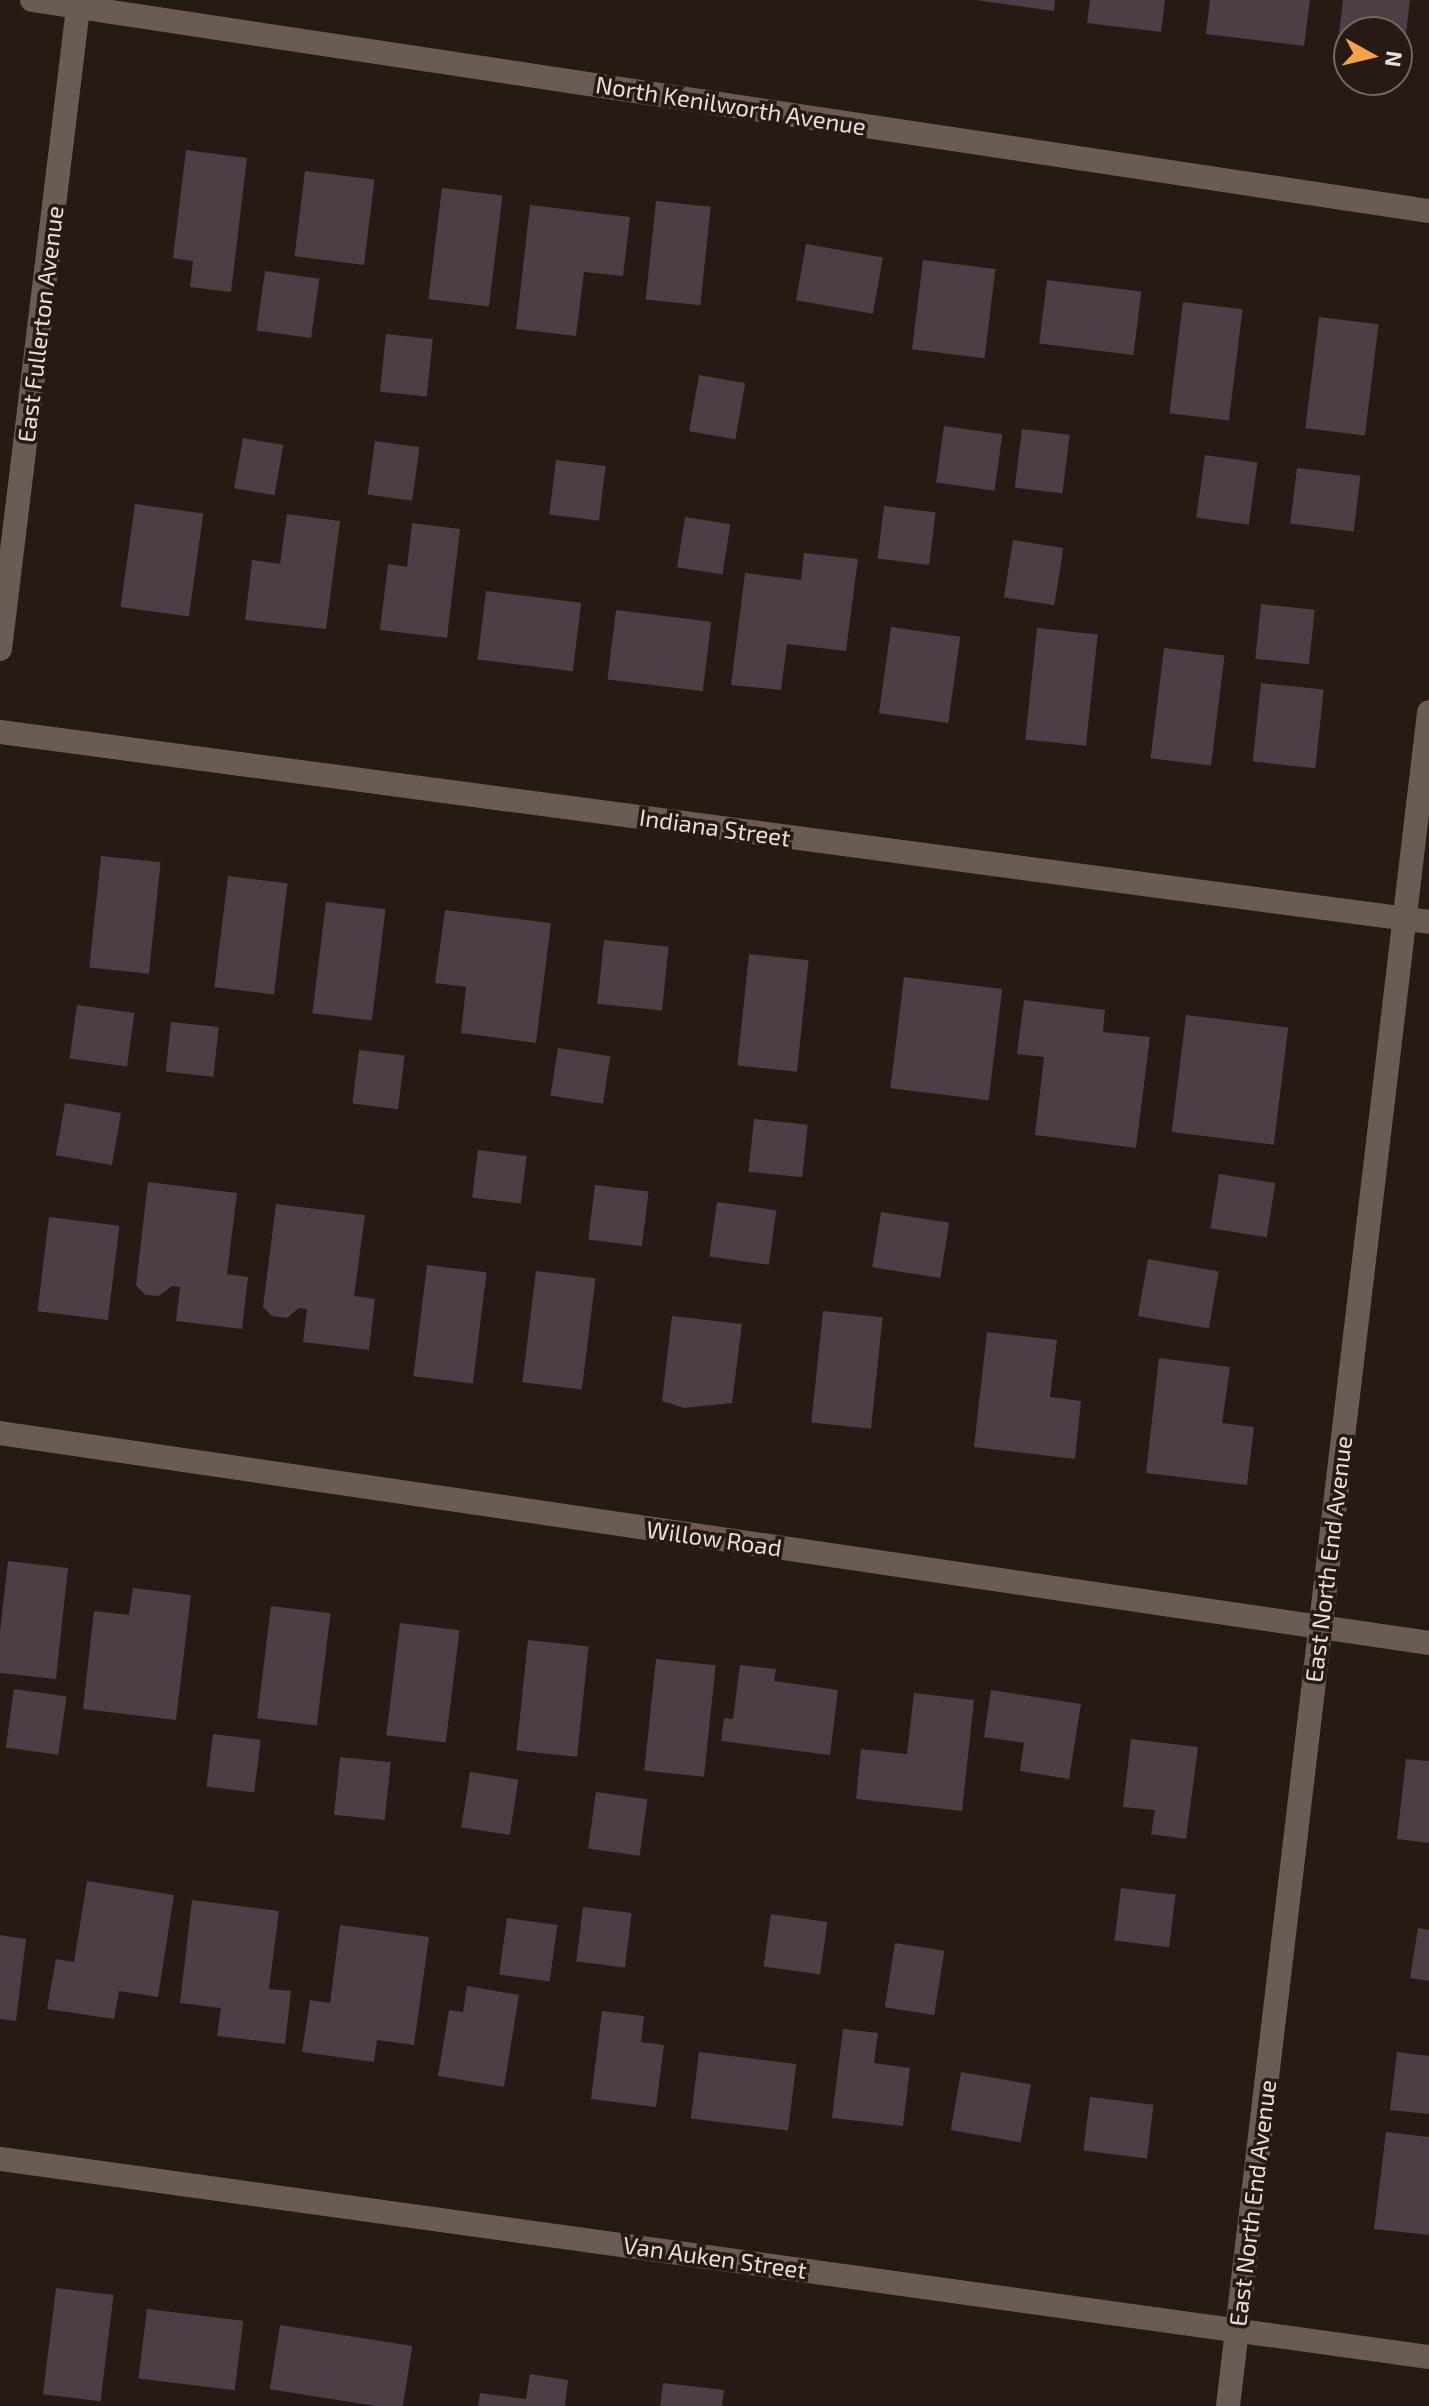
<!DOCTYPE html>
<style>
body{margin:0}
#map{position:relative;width:1429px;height:2406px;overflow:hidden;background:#251a14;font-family:"Exo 2",sans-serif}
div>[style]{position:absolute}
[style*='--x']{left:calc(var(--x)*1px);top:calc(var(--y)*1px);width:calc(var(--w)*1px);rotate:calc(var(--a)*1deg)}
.building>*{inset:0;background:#4c3e44;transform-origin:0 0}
.minor>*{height:24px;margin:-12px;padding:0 12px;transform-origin:12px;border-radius:12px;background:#6a5c55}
span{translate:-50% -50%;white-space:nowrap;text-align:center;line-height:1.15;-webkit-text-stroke:7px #251a14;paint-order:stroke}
.street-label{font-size:24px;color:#e6deda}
.north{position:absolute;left:1333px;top:16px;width:80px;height:80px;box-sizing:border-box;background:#251a14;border:2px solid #726863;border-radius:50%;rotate:98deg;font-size:22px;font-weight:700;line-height:32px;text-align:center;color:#e6deda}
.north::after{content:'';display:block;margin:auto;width:28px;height:36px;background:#f7a248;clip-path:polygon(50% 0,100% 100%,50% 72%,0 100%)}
</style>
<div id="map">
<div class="building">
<div style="clip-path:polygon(976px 0,1055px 0,1054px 11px)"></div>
<div style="clip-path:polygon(1090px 0,1165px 0,1161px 32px,1087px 23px)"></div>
<div style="clip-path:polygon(1210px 0,1310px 0,1304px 46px,1206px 34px)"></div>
<div style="clip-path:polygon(1343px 0,1410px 0,1402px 66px,1397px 65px,1397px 32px,1349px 32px,1349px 60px,1336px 58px)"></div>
<div style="clip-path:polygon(186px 150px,247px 158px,231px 292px,190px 287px,193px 261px,173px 258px)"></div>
<div style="left:305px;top:171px;width:70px;height:86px;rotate:7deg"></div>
<div style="left:442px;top:188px;width:61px;height:112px;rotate:7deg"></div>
<div style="left:656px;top:201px;width:55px;height:99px;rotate:6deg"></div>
<div style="clip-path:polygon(530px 205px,630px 217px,623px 276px,584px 272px,576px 336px,516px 329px)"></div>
<div style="left:806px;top:244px;width:78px;height:57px;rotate:10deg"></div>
<div style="left:923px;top:260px;width:73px;height:90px;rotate:7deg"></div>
<div style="left:265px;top:271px;width:55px;height:60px;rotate:8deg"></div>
<div style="left:1047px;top:280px;width:95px;height:64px;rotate:7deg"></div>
<div style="left:1183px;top:302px;width:60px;height:112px;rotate:7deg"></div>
<div style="left:1319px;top:317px;width:60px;height:112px;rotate:7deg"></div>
<div style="left:386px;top:334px;width:47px;height:58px;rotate:6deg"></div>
<div style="left:699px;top:375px;width:47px;height:57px;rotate:10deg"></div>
<div style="left:944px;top:426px;width:59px;height:57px;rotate:8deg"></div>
<div style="left:1022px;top:429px;width:48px;height:59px;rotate:7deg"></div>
<div style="left:243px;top:438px;width:41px;height:51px;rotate:10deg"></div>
<div style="left:375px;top:441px;width:45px;height:54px;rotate:8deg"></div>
<div style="left:1205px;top:455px;width:53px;height:63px;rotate:8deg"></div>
<div style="left:556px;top:460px;width:50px;height:55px;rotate:7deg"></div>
<div style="left:1297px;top:468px;width:64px;height:56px;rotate:7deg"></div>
<div style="left:135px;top:504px;width:69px;height:104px;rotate:8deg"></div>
<div style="left:884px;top:506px;width:52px;height:53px;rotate:7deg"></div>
<div style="clip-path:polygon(287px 514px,340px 521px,326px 629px,245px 620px,252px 560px,280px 564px)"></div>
<div style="left:685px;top:517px;width:46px;height:51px;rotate:9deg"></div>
<div style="clip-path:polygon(412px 523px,460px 529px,447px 638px,380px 630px,388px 564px,407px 567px)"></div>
<div style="left:1013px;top:540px;width:51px;height:58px;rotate:9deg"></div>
<div style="clip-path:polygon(804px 553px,858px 559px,846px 651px,787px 644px,781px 690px,731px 685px,745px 573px,801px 580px)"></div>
<div style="left:486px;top:591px;width:96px;height:69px;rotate:7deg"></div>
<div style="left:1261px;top:604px;width:54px;height:55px;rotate:6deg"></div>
<div style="left:616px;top:610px;width:96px;height:70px;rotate:7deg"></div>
<div style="left:891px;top:627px;width:70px;height:87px;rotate:8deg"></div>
<div style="left:1037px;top:628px;width:61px;height:112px;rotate:6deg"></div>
<div style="left:1164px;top:648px;width:61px;height:111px;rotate:7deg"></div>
<div style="left:1261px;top:683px;width:63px;height:79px;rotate:6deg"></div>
<div style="left:101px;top:856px;width:60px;height:112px;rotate:6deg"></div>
<div style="left:228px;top:876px;width:60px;height:112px;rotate:7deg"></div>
<div style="left:326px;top:902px;width:60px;height:112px;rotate:7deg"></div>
<div style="clip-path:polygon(445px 910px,551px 923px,536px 1043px,461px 1033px,466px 987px,435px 983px)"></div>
<div style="left:604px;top:940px;width:65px;height:64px;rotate:6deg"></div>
<div style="left:749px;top:954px;width:60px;height:112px;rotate:6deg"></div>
<div style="left:904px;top:977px;width:99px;height:112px;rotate:7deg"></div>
<div style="clip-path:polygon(1024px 1000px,1105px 1010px,1103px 1032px,1150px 1037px,1136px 1148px,1035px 1135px,1044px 1057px,1017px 1054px)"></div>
<div style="left:77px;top:1005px;width:58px;height:54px;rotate:8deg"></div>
<div style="left:1186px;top:1015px;width:103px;height:118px;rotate:7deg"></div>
<div style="left:171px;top:1022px;width:48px;height:50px;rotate:6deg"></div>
<div style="left:558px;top:1048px;width:53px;height:48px;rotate:9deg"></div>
<div style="left:359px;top:1050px;width:46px;height:54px;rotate:7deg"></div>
<div style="left:65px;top:1103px;width:57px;height:53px;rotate:10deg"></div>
<div style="left:754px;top:1119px;width:54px;height:53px;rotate:6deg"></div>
<div style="left:478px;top:1150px;width:49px;height:48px;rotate:7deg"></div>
<div style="left:1219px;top:1174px;width:57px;height:55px;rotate:9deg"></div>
<div style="clip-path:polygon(148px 1182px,237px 1193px,227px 1274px,248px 1277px,242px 1329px,176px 1321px,180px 1287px,172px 1286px,159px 1296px,145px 1295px,136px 1285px)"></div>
<div style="left:595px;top:1185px;width:54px;height:55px;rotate:7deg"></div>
<div style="left:717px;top:1202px;width:60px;height:55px;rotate:8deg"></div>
<div style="clip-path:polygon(276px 1204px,365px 1215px,354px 1296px,375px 1299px,369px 1350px,303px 1342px,307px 1309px,299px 1308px,287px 1318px,272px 1316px,263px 1307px)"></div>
<div style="left:881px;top:1212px;width:69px;height:56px;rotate:9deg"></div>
<div style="left:49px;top:1217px;width:71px;height:95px;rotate:7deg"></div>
<div style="left:1148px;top:1259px;width:72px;height:58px;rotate:10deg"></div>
<div style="left:427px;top:1265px;width:60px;height:112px;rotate:7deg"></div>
<div style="left:536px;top:1271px;width:60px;height:112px;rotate:7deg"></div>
<div style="left:823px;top:1311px;width:60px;height:112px;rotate:6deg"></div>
<div style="clip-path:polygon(672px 1316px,742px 1324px,732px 1403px,684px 1408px,662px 1401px)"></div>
<div style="clip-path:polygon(987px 1332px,1057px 1340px,1050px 1397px,1081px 1401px,1075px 1459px,974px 1447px)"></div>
<div style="clip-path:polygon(1159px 1358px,1230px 1367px,1222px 1423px,1254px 1427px,1247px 1485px,1146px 1473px)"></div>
<div style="clip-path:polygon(8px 1561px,68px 1568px,56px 1679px,0 1673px,0 1632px)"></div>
<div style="clip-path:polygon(133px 1588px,191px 1595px,176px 1720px,83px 1709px,94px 1611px,129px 1615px)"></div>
<div style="left:271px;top:1606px;width:60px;height:113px;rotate:7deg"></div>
<div style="left:400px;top:1623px;width:60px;height:113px;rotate:7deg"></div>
<div style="left:528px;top:1640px;width:61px;height:111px;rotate:6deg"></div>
<div style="left:656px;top:1659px;width:60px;height:112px;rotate:6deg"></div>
<div style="clip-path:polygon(740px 1665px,776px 1669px,774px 1681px,838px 1690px,830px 1755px,721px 1741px,724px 1718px,733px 1719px)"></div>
<div style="left:14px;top:1689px;width:53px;height:59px;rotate:8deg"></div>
<div style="clip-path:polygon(991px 1690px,1081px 1704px,1069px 1779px,1020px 1771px,1024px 1743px,984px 1737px)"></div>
<div style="clip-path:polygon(914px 1693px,974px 1700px,962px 1811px,856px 1799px,861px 1749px,907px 1754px)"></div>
<div style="left:213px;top:1734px;width:48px;height:53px;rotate:7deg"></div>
<div style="clip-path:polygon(1131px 1739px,1198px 1747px,1186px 1839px,1151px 1834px,1155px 1810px,1123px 1807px)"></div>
<div style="left:340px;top:1757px;width:51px;height:58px;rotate:6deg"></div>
<div style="clip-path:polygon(1406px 1759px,1429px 1761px,1429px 1843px,1397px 1839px)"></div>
<div style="left:470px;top:1772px;width:49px;height:56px;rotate:9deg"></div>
<div style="left:596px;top:1792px;width:52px;height:57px;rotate:8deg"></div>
<div style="clip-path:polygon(87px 1881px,174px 1895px,158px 1997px,119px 1991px,114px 2019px,47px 2009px,56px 1959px,74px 1962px)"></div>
<div style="left:1121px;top:1888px;width:55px;height:53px;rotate:7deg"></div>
<div style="clip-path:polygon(192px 1900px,279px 1911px,269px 1989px,291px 1991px,285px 2044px,217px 2036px,221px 2008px,180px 2003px)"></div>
<div style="left:583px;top:1907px;width:49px;height:55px;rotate:7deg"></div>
<div style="left:771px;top:1914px;width:57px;height:53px;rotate:8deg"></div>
<div style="left:507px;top:1918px;width:51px;height:57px;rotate:8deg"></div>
<div style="clip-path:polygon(340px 1925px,429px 1937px,414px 2045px,377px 2040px,374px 2062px,302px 2052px,310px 2000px,330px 2003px)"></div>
<div style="clip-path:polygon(1418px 1928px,1429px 1930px,1429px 1981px,1410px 1978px)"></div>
<div style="clip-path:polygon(0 1935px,26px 1939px,16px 2021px,0 2019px)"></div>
<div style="left:895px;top:1943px;width:50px;height:65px;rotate:9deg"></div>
<div style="clip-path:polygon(467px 1986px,519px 1995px,504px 2087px,438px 2076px,449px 2010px,463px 2012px)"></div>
<div style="clip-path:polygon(602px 2011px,644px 2016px,641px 2042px,664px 2045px,656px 2107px,591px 2099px)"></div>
<div style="clip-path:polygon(843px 2029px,878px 2033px,874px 2063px,910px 2068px,903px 2126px,832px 2118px)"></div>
<div style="left:699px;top:2052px;width:98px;height:67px;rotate:7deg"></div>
<div style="clip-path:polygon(1397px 2052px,1429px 2056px,1429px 2114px,1390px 2110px)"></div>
<div style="left:961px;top:2072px;width:71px;height:59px;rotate:10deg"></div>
<div style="left:1090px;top:2097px;width:64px;height:54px;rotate:7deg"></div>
<div style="clip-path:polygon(1386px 2132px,1429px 2137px,1429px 2235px,1374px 2229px)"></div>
<div style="left:56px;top:2288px;width:58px;height:107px;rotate:7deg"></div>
<div style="left:147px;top:2309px;width:97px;height:70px;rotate:7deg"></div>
<div style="left:280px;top:2325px;width:134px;height:65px;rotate:9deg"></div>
<div style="clip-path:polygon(530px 2374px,568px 2380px,565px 2406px,478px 2406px,480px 2393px,526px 2399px)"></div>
<div style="clip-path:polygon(663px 2383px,724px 2390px,722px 2406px,660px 2406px)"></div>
</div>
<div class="minor">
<div style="--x:32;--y:0;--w:1413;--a:8.59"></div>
<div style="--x:0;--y:649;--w:654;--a:-83.06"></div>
<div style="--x:0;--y:732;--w:1442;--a:7.57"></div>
<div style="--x:0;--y:1433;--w:1444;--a:8.36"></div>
<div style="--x:0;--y:2159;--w:1443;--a:7.89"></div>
<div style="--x:1228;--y:2406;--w:1706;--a:-83.23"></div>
</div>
<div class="street-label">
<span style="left:731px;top:105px;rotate:9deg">North Kenilworth Avenue</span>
<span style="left:40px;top:324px;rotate:-83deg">East Fullerton Avenue</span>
<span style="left:715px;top:827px;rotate:8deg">Indiana Street</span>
<span style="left:714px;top:1538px;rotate:8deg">Willow Road</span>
<span style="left:1328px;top:1559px;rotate:-83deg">East North End Avenue</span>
<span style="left:1252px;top:2203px;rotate:-83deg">East North End Avenue</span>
<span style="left:715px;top:2257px;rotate:8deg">Van Auken Street</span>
</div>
<div class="north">N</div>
</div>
